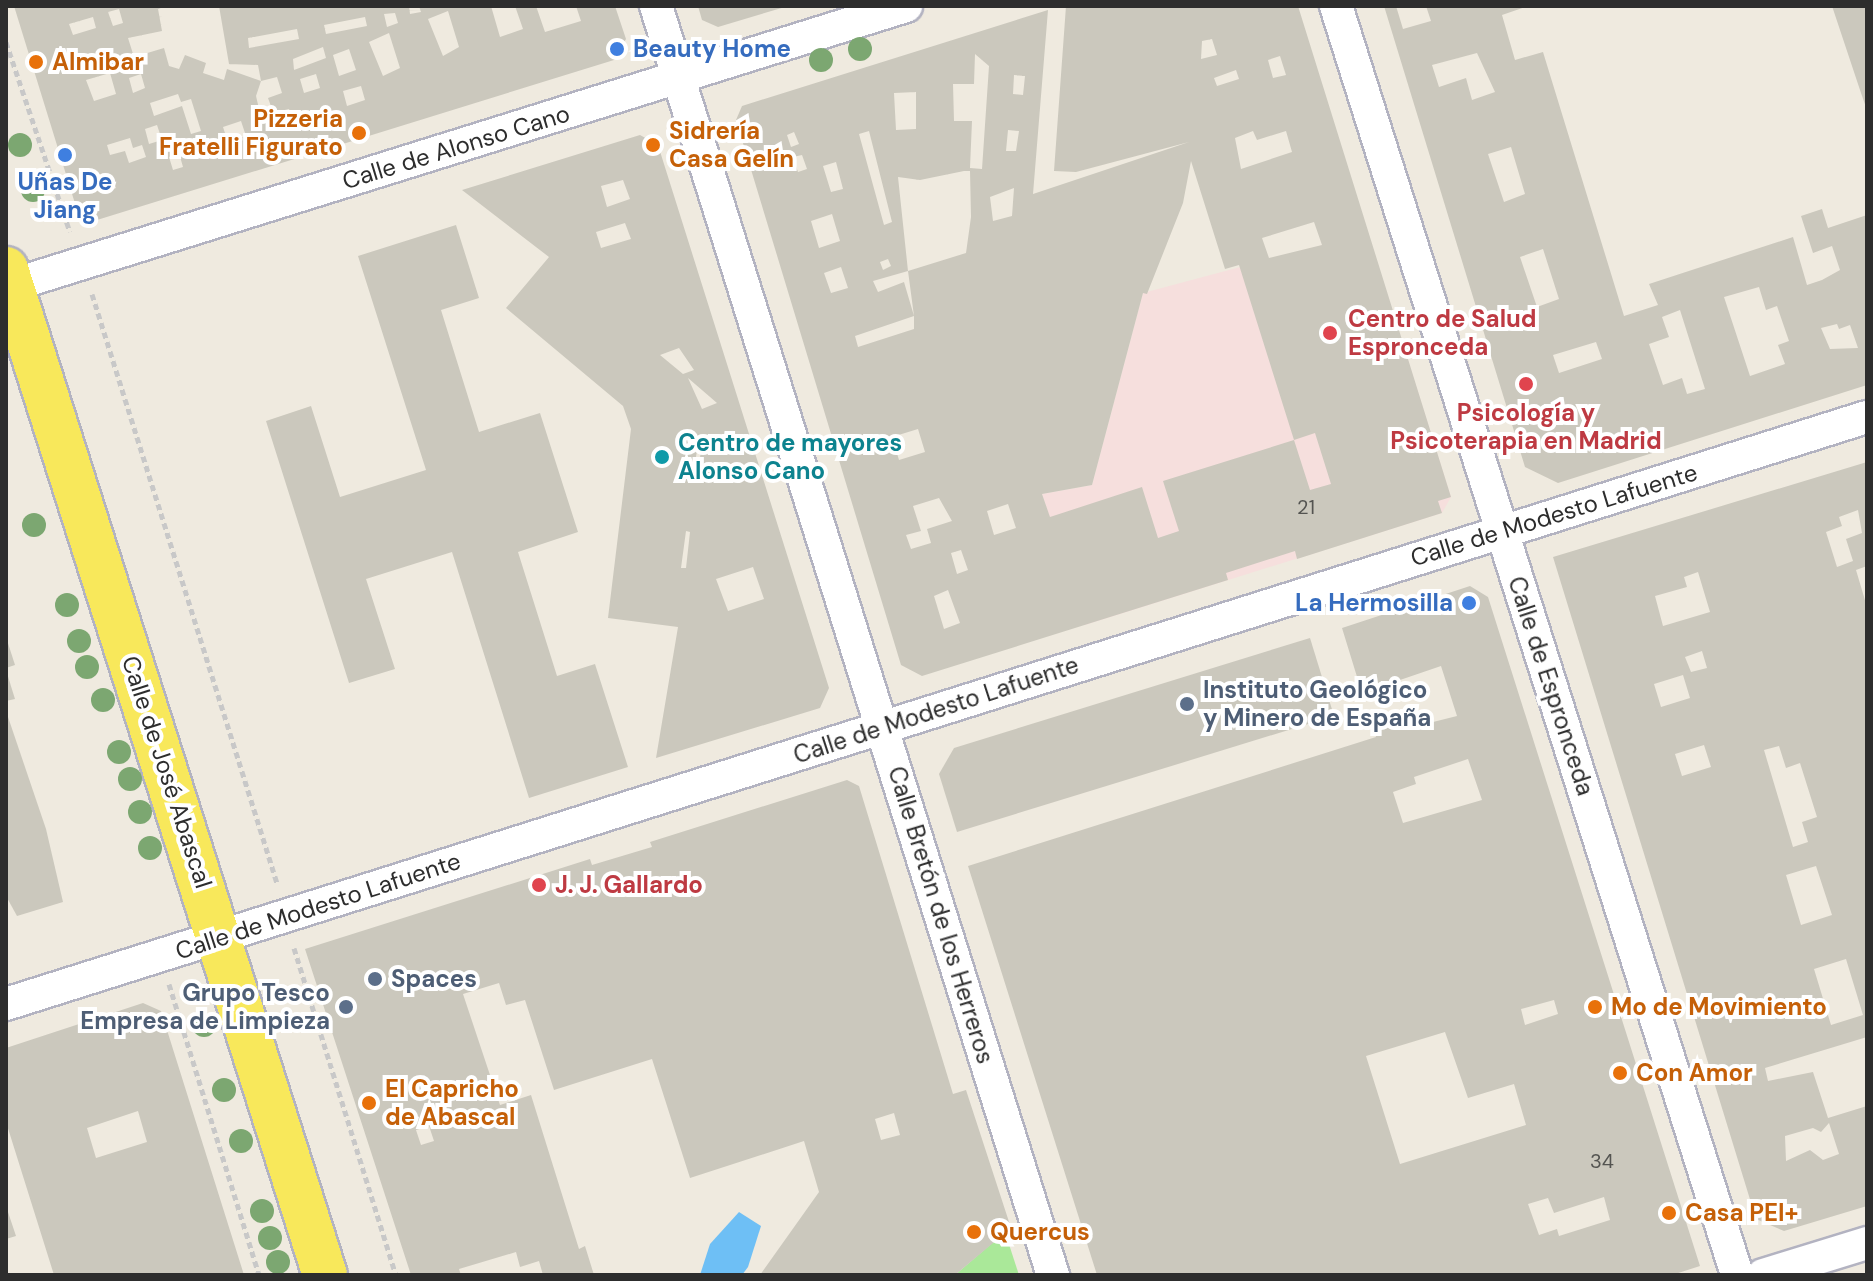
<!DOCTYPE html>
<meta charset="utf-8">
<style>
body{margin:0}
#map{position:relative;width:1873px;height:1281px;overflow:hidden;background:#efeadf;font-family:"DM Sans",sans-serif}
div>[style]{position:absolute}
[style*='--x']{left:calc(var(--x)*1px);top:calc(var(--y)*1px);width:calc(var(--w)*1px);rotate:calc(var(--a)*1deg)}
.medical>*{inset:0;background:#f6dfdd}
.green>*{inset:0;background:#aae899}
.water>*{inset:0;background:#6ebff5}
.building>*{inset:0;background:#cbc8bd}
.path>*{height:5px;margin-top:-2.5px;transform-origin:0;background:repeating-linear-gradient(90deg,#c8c8c8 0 6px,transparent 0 10px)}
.roads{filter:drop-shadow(2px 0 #b3b3c1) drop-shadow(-2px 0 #b3b3c1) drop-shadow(0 2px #b3b3c1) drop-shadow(0 -2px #b3b3c1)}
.minor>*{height:32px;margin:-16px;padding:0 16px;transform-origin:16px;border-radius:16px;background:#fff}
.primary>*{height:44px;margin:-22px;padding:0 22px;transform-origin:22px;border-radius:22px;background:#f8e85b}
.trees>*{width:24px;height:24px;margin:-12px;border-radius:50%;background:#7ca771}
.dots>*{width:22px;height:22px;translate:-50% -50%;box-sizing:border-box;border:4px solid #fff;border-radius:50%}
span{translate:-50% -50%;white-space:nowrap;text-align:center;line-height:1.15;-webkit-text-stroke:8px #fff;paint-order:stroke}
.number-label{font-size:20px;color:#545451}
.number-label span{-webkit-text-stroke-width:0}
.shop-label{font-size:24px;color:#366cbe;font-weight:700}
.left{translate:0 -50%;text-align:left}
.right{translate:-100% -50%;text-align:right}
.food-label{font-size:24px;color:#c56008;font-weight:700}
.street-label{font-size:24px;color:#2d2d2d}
.health-label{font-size:24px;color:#be3a42;font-weight:700}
.culture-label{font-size:24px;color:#0d838f;font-weight:700}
.service-label{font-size:24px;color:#4e5e75;font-weight:700}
.frame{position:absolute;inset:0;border:8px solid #2d2d2d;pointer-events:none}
</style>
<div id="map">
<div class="medical">
<div style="clip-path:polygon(1368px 233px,1451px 497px,1442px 513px,1085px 625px,1042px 494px,1092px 485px,1143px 293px)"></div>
</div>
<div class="green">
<div style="clip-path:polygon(1005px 1232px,1019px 1275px,955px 1275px)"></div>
</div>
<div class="water">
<div style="clip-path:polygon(739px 1212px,761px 1226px,748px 1267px,742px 1275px,700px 1275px,710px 1244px)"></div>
</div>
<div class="building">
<div style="clip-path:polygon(evenodd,14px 6px,166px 6px,158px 9px,162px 31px,128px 38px,134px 57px,164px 48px,169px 66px,179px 69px,185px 55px,206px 63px,203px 73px,224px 80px,227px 69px,261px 81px,258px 65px,229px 64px,219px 6px,409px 6px,410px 14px,421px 12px,419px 6px,491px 6px,500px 37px,523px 29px,515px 6px,536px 6px,545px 32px,581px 21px,576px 6px,615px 6px,626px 39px,614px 60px,97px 220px,77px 210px,14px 6px,119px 9px,123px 23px,113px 26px,108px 12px,119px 9px,14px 6px,448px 11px,459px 47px,443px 56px,428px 19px,448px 11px,14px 6px,395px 13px,398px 23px,387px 27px,384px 14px,395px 13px,14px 6px,93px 17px,96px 28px,73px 35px,69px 24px,93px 17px,14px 6px,365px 17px,367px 26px,326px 34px,324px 25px,365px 17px,14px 6px,297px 29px,299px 39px,249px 48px,248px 38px,297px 29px,14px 6px,389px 33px,400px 68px,383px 76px,369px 42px,389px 33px,14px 6px,323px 47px,326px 58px,294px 70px,293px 59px,323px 47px,14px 6px,349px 49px,356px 70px,339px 76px,333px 55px,349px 49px,14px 6px,110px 73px,116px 94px,94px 101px,86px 80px,110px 73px,14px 6px,141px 74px,145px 88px,133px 93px,129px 78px,141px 74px,14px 6px,316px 74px,320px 88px,304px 93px,300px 79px,316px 74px,14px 6px,277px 77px,282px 93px,268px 98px,272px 109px,260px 113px,256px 96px,261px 81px,277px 77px,14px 6px,361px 86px,365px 100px,347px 106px,343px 91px,361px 86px,14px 6px,178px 94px,181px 102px,191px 99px,201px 131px,191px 134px,182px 106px,154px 116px,150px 103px,178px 94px,14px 6px,289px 109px,293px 123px,277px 128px,272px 113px,289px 109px,14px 6px,241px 121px,246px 136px,228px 142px,223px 127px,241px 121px,14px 6px,157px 125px,162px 140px,149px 144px,145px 129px,157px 125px,14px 6px,130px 138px,133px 148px,142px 145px,146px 157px,129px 163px,125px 151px,110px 155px,107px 145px,130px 138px,14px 6px,179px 153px,183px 167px,173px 170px,169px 157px,179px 153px,14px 6px,111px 175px,116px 188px,106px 192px,102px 178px,111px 175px)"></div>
<div style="clip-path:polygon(698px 6px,785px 6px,785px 7px,718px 27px,702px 20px)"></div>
<div style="clip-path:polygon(evenodd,1066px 6px,1298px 6px,1451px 497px,1438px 501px,1442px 513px,1297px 559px,1295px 551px,1226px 573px,1228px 580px,922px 676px,901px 665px,736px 120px,742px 106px,1048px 10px,1033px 194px,1189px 142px,1076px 172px,1054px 171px,1066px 6px,1212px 39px,1217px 55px,1201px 59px,1202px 41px,1212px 39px,1066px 6px,975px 54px,989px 66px,982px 169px,970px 168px,972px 121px,954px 121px,953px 84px,974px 84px,975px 54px,1066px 6px,1280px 56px,1286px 75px,1273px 78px,1268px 60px,1280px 56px,1066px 6px,1236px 70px,1239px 79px,1217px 86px,1214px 78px,1236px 70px,1066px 6px,1014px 75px,1025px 76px,1023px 95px,1013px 94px,1014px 75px,1066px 6px,916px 92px,916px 129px,896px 130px,894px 93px,916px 92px,1066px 6px,1008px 130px,1019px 131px,1016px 151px,1006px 151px,1008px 130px,1066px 6px,869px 131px,892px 222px,884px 225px,859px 134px,869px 131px,1066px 6px,1253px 131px,1257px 140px,1286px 131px,1292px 152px,1241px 169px,1235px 138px,1253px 131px,1066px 6px,794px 132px,799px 144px,791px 147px,787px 135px,794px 132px,1066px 6px,802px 155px,807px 169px,798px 172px,793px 157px,802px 155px,1066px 6px,1191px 161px,1225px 269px,1239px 265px,1294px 440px,1315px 433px,1331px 484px,1310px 490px,1294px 440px,1163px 481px,1179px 531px,1158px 538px,1142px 487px,1050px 517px,1042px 494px,1092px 485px,1143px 293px,1147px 294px,1183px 203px,1191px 161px,1066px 6px,836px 162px,843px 189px,831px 192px,823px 166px,836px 162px,1066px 6px,964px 171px,970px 171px,971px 217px,966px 253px,908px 271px,914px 316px,904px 282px,878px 292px,873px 281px,908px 271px,898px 177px,920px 180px,964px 171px,1066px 6px,1014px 188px,1012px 216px,993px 221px,990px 197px,1014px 188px,1066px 6px,832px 214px,840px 241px,819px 248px,811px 221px,832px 214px,1066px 6px,1314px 222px,1322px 245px,1269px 258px,1262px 238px,1314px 222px,1066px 6px,888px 259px,891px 266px,883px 270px,880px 262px,888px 259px,1066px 6px,841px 267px,848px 288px,831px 293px,824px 273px,841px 267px,1066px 6px,914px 316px,914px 329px,858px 347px,855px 336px,914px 316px,1066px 6px,918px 429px,925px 452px,899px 460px,892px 437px,918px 429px,1066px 6px,939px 498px,952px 521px,927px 529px,931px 543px,911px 549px,906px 535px,921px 531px,913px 506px,939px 498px,1066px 6px,1008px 504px,1016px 528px,994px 535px,987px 511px,1008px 504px,1066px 6px,961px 550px,968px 570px,957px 574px,951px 553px,961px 550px,1066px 6px,948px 590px,960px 623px,944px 629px,934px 596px,948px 590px)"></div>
<div style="clip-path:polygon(evenodd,1384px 6px,1396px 6px,1403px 29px,1431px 21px,1426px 6px,1528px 6px,1502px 15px,1515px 60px,1543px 52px,1624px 316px,1658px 305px,1649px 284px,1793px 237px,1807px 285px,1822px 280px,1840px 270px,1832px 246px,1813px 253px,1801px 216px,1822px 209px,1828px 228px,1867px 215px,1867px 385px,1558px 483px,1525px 467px,1384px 6px,1477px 53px,1495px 92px,1472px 100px,1466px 78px,1439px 87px,1432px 65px,1477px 53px,1384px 6px,1511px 147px,1525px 194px,1504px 202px,1488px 154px,1511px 147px,1384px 6px,1543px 249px,1559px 299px,1537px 307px,1520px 257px,1543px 249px,1384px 6px,1759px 287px,1766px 310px,1777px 306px,1789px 341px,1778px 345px,1785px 364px,1750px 376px,1724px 297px,1759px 287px,1384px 6px,1680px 310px,1705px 389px,1687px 394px,1682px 378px,1663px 385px,1649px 344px,1669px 337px,1662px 317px,1680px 310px,1384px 6px,1837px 324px,1839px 329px,1850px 325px,1858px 348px,1830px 349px,1821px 328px,1837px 324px,1384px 6px,1596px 342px,1602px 359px,1559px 373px,1553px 355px,1596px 342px)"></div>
<div style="clip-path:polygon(1832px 6px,1867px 6px,1867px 110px,1861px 93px)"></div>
<div style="clip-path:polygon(evenodd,640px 135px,658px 145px,829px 688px,820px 708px,656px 758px,678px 627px,608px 618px,631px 429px,623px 406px,506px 308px,549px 257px,462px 190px,640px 135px,623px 180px,630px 199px,607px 207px,601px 186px,623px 180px,640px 135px,625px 223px,631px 239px,601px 248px,596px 232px,625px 223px,640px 135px,679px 348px,694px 370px,683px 374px,660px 355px,679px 348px,640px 135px,688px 378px,717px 403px,702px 409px,688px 378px,640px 135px,699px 437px,703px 437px,697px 478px,693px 477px,699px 437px,640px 135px,686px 531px,690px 532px,686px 568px,681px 568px,686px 531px,640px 135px,753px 567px,764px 599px,728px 611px,716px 579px,753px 567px)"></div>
<div style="clip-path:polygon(456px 225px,479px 298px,441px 310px,479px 432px,540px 413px,578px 532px,518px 552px,557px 676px,595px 664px,628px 767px,529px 798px,452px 552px,366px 579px,395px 669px,349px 683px,266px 421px,311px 406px,340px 497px,426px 470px,358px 256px)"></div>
<div style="clip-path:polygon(evenodd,1867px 462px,1867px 566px,1856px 570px,1867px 607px,1867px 1037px,1765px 1068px,1768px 1081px,1813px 1072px,1828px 1118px,1867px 1106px,1867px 1206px,1784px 1231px,1756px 1219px,1553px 557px,1867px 462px,1858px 510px,1862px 533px,1846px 539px,1853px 561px,1837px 567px,1826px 532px,1842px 526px,1839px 517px,1858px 510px,1867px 462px,1698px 572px,1710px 612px,1663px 626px,1655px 596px,1687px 587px,1684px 577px,1698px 572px,1867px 462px,1702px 651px,1707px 668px,1691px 672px,1685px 657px,1702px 651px,1867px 462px,1683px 675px,1690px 698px,1661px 707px,1654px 684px,1683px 675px,1867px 462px,1704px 745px,1711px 767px,1682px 776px,1675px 754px,1704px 745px,1867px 462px,1779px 746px,1786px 768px,1800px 763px,1817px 817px,1802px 822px,1808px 842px,1793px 847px,1764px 750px,1779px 746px,1867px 462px,1816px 866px,1832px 915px,1801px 925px,1786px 875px,1816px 866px,1867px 462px,1846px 959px,1863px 1015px,1831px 1025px,1814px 969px,1846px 959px,1867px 462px,1829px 1123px,1839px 1154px,1823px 1160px,1810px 1150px,1786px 1161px,1785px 1136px,1813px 1128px,1821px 1132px,1829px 1123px)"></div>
<div style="clip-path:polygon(evenodd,1470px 586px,1488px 597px,1700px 1266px,1672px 1275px,1097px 1275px,968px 866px,1376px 737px,1374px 730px,1429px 715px,1433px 722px,1457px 716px,1441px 666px,1362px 693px,1342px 628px,1470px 586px,1468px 759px,1482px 800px,1403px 823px,1393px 792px,1416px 784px,1414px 777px,1468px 759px,1470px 586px,1554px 1000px,1558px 1014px,1525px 1025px,1521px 1009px,1554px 1000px,1470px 586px,1445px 1032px,1468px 1098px,1514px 1084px,1526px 1125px,1400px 1164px,1366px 1056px,1445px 1032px,1470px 586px,1604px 1197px,1610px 1220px,1559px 1236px,1557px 1229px,1539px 1235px,1528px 1204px,1548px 1198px,1554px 1213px,1604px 1197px)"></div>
<div style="clip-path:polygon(6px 637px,15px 665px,6px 668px)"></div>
<div style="clip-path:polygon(1310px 638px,1334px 716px,957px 832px,939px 774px,954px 748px)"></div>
<div style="clip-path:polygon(6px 670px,15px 699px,6px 701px)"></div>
<div style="clip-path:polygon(7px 714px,46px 829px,63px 902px,17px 916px,6px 896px)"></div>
<div style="clip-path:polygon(evenodd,847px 780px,859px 786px,953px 1094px,966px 1090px,1011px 1228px,955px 1275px,760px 1275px,819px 1192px,804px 1141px,690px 1178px,652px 1059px,554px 1090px,525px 1000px,506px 1005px,499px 983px,463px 994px,500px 1105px,531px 1095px,579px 1249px,585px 1246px,594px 1275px,543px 1275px,539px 1261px,520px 1267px,516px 1252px,459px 1269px,461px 1275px,411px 1275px,305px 949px,590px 859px,592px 865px,652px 847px,650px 842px,847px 780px,481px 1111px,486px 1125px,472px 1129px,468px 1114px,481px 1111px,847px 780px,894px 1113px,900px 1135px,881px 1140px,875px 1119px,894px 1113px,847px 780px,429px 1126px,434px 1141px,421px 1145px,416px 1130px,429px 1126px)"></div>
<div style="clip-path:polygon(evenodd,143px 1003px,161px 1011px,244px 1275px,54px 1275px,6px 1122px,6px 1048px,143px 1003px,138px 1111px,147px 1142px,96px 1158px,87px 1128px,138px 1111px)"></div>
<div style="clip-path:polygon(6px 1206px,16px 1236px,6px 1239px)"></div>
</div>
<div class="path">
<div style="--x:6;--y:42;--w:200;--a:71.4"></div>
<div style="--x:92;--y:294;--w:617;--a:72.56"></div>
<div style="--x:294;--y:948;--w:343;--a:72.7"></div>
<div style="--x:169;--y:984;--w:305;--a:72.8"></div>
</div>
<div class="roads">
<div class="minor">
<div style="--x:656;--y:6;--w:1330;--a:72.63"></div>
<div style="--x:1336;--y:6;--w:1331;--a:72.46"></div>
<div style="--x:6;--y:287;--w:943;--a:-17.34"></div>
<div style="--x:6;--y:1004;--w:1951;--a:-17.51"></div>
<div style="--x:1763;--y:1275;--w:109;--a:-17.1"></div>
</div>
<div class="primary">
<div style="--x:6;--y:269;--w:1055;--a:72.41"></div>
</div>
</div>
<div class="trees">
<div style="left:860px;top:49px"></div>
<div style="left:821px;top:60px"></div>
<div style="left:20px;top:145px"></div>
<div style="left:33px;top:190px"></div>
<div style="left:34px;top:525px"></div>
<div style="left:67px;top:605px"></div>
<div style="left:79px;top:641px"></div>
<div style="left:87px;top:667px"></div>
<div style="left:103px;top:700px"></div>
<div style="left:119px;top:752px"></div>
<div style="left:130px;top:779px"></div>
<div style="left:140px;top:812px"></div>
<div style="left:150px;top:848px"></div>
<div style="left:204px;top:1025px"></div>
<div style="left:224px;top:1090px"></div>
<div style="left:241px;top:1141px"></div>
<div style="left:262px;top:1211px"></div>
<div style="left:270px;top:1238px"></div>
<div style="left:278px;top:1262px"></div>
</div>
<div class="dots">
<div style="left:617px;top:49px;background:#3f7fe0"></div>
<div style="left:36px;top:62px;background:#e8710a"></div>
<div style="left:359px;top:133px;background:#e8710a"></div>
<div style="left:653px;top:145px;background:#e8710a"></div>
<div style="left:65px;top:155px;background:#3f7fe0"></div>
<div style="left:1330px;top:333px;background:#e0444e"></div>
<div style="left:1526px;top:384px;background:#e0444e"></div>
<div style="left:662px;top:457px;background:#0f9aa8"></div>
<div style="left:1469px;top:603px;background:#3f7fe0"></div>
<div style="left:1187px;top:704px;background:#5c6f8a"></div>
<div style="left:539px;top:885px;background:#e0444e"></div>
<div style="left:375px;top:979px;background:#5c6f8a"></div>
<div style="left:346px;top:1007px;background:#5c6f8a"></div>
<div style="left:1595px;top:1007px;background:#e8710a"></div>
<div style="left:1620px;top:1073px;background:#e8710a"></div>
<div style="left:369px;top:1103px;background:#e8710a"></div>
<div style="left:1669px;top:1213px;background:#e8710a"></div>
<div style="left:974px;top:1232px;background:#e8710a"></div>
</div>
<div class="number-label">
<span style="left:1306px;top:507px">21</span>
<span style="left:1602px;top:1161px">34</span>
</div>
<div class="shop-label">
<span class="left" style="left:633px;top:49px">Beauty Home</span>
<span style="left:65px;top:196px">Uñas De<br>Jiang</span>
<span class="right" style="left:1453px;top:603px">La Hermosilla</span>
</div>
<div class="food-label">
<span class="left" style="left:52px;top:62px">Almibar</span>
<span class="right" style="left:343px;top:133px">Pizzeria<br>Fratelli Figurato</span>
<span class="left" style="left:669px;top:145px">Sidrería<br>Casa Gelín</span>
<span class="left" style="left:1611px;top:1007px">Mo de Movimiento</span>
<span class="left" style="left:1636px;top:1073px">Con Amor</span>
<span class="left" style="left:385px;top:1103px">El Capricho<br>de Abascal</span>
<span class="left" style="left:1685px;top:1213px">Casa PEI+</span>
<span class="left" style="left:990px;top:1232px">Quercus</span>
</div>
<div class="street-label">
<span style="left:456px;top:147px;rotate:-17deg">Calle de Alonso Cano</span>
<span style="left:1554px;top:515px;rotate:-17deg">Calle de Modesto Lafuente</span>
<span style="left:1551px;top:686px;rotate:72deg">Calle de Espronceda</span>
<span style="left:936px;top:710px;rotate:-18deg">Calle de Modesto Lafuente</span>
<span style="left:167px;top:772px;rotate:72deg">Calle de José Abascal</span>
<span style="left:318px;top:906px;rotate:-18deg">Calle de Modesto Lafuente</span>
<span style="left:941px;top:915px;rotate:73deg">Calle Bretón de los Herreros</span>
</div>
<div class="health-label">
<span class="left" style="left:1348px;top:333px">Centro de Salud<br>Espronceda</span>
<span style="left:1526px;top:427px">Psicología y<br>Psicoterapia en Madrid</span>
<span class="left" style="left:555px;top:885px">J. J. Gallardo</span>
</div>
<div class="culture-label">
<span class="left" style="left:678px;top:457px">Centro de mayores<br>Alonso Cano</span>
</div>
<div class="service-label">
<span class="left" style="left:1203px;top:704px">Instituto Geológico<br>y Minero de España</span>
<span class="left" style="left:391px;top:979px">Spaces</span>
<span class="right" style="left:330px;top:1007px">Grupo Tesco<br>Empresa de Limpieza</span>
</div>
<div class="frame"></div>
</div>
